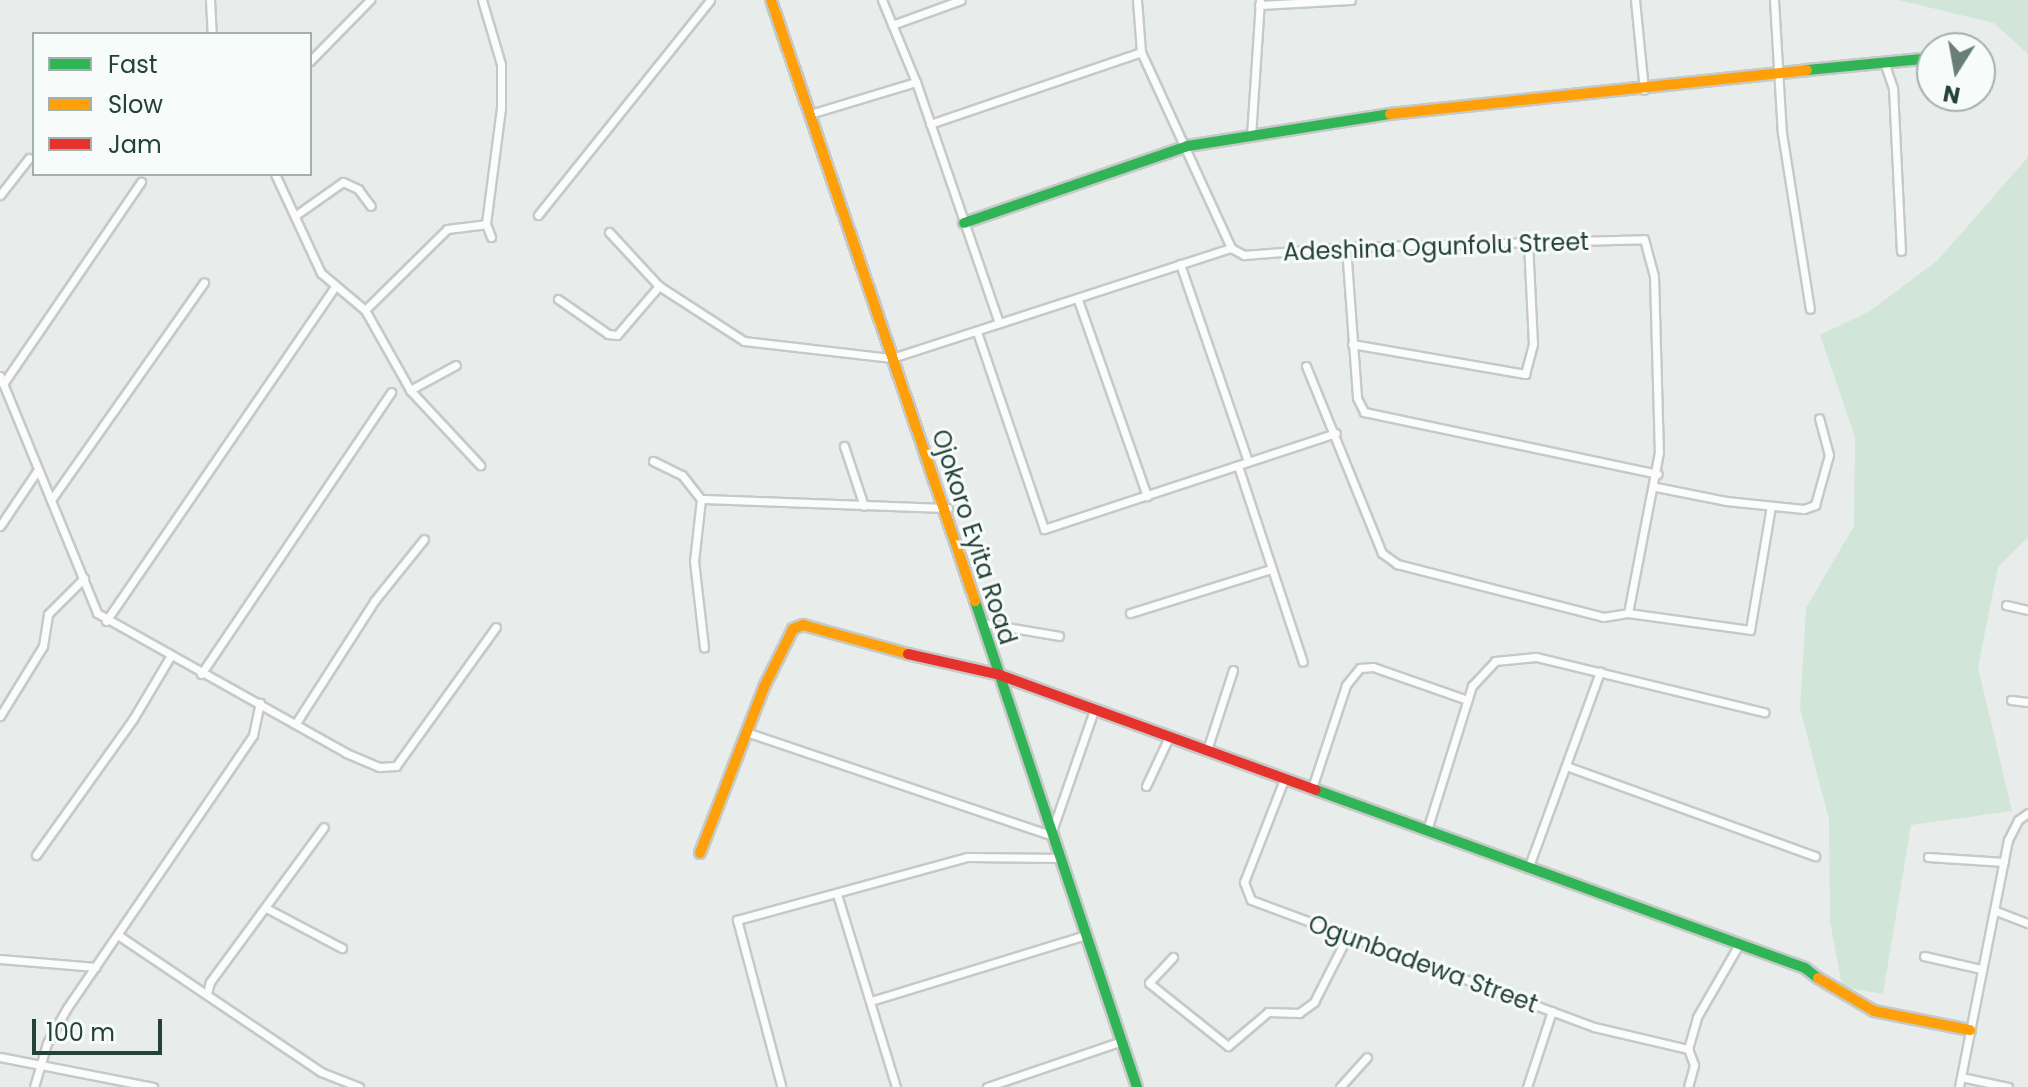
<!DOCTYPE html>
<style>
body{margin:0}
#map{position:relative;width:2028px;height:1087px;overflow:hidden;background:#e8edeb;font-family:Poppins,sans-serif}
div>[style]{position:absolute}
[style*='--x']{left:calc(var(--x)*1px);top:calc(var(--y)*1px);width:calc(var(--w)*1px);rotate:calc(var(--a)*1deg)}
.green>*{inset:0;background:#d1e6d8}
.roads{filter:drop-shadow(2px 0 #c5cac8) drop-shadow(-2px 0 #c5cac8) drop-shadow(0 2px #c5cac8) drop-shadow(0 -2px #c5cac8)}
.street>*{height:7px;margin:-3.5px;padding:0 3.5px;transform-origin:3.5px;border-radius:3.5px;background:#fcfcfc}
.fast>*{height:10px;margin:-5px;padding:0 5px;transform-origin:5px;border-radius:5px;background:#30b455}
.slow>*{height:10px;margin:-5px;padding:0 5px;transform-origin:5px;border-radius:5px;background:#ff9f0a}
.jam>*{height:10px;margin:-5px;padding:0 5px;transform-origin:5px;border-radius:5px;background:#e5322d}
span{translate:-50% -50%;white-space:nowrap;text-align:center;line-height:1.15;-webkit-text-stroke:6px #f7fbf9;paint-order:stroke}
.street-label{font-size:24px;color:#24423a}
.legend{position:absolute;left:32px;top:32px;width:280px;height:144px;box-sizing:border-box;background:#f7fbf9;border:2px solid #a3b1ad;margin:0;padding:10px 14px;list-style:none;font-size:24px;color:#24423a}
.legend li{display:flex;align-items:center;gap:16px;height:40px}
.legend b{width:40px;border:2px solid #a3b1ad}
.north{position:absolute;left:1916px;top:32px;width:80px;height:80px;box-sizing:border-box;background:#f7fbf9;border:2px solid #a3b1ad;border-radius:50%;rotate:191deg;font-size:22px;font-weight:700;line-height:32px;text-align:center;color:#24423a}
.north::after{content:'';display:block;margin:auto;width:28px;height:36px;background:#697e78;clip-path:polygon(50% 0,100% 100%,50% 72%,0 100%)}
.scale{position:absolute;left:32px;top:1019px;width:130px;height:36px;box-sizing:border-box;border:4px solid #24423a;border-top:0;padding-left:10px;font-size:24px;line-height:28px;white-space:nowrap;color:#24423a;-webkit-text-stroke:6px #f7fbf9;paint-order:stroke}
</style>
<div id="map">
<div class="green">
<div style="clip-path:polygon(1898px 0,2028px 0,2028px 54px,1994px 23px)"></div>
<div style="clip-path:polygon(2028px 157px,2028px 537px,1998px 567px,1978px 667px,2012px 811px,1911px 825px,1883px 994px,1842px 987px,1830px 921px,1829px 820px,1800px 708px,1806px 608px,1854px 526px,1855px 437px,1820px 335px,1870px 311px,1938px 260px)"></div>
</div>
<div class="roads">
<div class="street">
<div style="--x:210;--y:0;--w:34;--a:87"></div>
<div style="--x:482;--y:0;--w:67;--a:73.5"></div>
<div style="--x:501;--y:64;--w:44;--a:90"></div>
<div style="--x:501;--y:108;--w:117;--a:97.4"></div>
<div style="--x:486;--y:224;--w:14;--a:69"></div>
<div style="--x:882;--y:0;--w:89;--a:67.5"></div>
<div style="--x:916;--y:82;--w:255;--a:71"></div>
<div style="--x:1137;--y:0;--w:52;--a:85.6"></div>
<div style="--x:1141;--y:52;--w:216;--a:65.3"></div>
<div style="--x:1635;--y:0;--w:90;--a:84.3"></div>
<div style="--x:1774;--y:0;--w:133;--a:86.6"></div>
<div style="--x:1782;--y:133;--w:178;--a:81"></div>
<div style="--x:1259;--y:5;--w:92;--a:-3.1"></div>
<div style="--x:892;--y:25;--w:73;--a:-19.9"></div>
<div style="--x:310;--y:61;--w:86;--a:-45.5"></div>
<div style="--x:1884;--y:62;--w:28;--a:71"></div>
<div style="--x:1893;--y:88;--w:163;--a:87.2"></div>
<div style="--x:810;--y:114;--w:111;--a:-16.8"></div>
<div style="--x:930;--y:124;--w:223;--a:-18.8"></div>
<div style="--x:1251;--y:136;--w:136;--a:-86.2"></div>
<div style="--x:275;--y:174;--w:109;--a:65.1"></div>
<div style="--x:321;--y:273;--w:57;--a:40.1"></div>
<div style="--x:365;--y:310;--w:92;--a:60.6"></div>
<div style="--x:410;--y:390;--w:103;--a:47"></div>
<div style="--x:0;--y:195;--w:47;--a:-51.9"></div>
<div style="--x:296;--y:215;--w:57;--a:-35.1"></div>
<div style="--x:343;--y:182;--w:17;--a:25"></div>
<div style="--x:358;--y:189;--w:21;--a:53"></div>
<div style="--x:538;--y:215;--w:275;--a:-51.3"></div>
<div style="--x:609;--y:232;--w:74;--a:47.2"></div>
<div style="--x:659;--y:286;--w:101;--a:32.9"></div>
<div style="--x:744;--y:341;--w:149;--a:6.6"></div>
<div style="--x:892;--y:358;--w:356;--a:-18"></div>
<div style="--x:1346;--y:247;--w:151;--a:85.8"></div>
<div style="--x:1357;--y:398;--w:16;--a:63"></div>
<div style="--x:1364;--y:412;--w:300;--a:11.9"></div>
<div style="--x:1231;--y:248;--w:15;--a:28"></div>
<div style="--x:1244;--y:255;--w:102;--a:-4.5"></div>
<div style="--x:1346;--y:247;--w:298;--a:-1.5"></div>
<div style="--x:1644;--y:239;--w:38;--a:75"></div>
<div style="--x:1654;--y:276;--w:176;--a:88.4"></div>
<div style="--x:1659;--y:452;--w:164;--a:100.9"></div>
<div style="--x:1180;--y:264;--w:209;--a:71"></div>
<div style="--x:558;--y:299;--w:61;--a:35"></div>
<div style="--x:608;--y:334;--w:9;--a:6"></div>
<div style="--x:617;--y:335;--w:65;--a:-49.4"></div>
<div style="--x:1078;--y:300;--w:208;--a:70.6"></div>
<div style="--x:365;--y:310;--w:115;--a:-44.6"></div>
<div style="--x:447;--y:229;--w:39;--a:-7"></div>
<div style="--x:977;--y:332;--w:208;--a:71.2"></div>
<div style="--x:1044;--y:529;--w:307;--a:-18.2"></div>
<div style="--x:1352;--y:344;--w:176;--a:9.8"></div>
<div style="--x:1525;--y:374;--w:31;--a:-75"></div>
<div style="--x:1533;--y:344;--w:103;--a:-92.8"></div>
<div style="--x:1306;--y:366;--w:202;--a:67.9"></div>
<div style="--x:1382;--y:553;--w:19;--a:36"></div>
<div style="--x:1397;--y:564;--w:213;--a:14.4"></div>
<div style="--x:1603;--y:617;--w:25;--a:-9"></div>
<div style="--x:1628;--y:613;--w:123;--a:7.9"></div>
<div style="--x:1750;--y:630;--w:126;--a:-80.4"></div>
<div style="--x:0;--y:376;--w:256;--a:67.7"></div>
<div style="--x:97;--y:613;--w:286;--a:29.3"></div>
<div style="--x:346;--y:753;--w:36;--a:23"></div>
<div style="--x:379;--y:767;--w:17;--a:-3"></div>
<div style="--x:396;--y:766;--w:171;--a:-54.3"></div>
<div style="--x:3;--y:384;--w:245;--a:-55.7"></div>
<div style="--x:410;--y:390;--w:52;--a:-28.5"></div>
<div style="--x:844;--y:446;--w:63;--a:71.6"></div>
<div style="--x:653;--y:461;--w:32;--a:26"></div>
<div style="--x:682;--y:475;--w:31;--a:52"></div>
<div style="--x:701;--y:499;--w:62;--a:96.4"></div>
<div style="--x:694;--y:561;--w:87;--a:83.4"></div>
<div style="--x:1238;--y:466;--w:206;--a:71.7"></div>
<div style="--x:1656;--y:487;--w:71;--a:11.3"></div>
<div style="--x:1726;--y:501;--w:78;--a:5.9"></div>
<div style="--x:1804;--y:509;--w:12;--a:-20"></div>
<div style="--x:1815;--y:505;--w:52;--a:-74.4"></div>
<div style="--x:1829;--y:455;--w:38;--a:-105"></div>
<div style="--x:701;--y:499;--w:247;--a:2.1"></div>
<div style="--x:51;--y:500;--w:266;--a:-54.9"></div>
<div style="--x:0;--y:526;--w:66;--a:-56.1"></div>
<div style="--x:2006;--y:605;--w:23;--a:13"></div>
<div style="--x:1130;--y:613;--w:148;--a:-17.3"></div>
<div style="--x:106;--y:621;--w:406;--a:-55.6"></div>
<div style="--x:983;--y:623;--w:77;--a:9.7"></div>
<div style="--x:201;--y:674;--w:340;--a:-56"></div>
<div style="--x:2011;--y:700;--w:17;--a:7"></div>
<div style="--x:0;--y:716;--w:82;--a:-58.4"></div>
<div style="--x:43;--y:646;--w:32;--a:-81"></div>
<div style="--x:48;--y:614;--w:51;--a:-45"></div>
<div style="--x:296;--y:723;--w:146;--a:-57.3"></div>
<div style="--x:375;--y:600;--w:78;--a:-51.2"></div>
<div style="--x:746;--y:732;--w:324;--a:18.7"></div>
<div style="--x:1207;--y:750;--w:84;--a:-72"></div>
<div style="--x:1566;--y:766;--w:265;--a:19.9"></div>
<div style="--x:1285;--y:777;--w:113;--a:111.3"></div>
<div style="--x:1244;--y:882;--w:19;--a:69"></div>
<div style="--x:1251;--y:900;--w:366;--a:20.3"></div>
<div style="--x:1594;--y:1027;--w:97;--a:13.2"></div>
<div style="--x:1688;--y:1049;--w:17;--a:69"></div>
<div style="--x:1694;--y:1065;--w:23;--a:105"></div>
<div style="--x:1313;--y:785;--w:105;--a:-71.7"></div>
<div style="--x:1346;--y:685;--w:22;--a:-51"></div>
<div style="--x:1360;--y:668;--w:13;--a:-4"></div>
<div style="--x:1373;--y:667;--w:100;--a:19.3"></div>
<div style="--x:1146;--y:786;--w:52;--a:-64.9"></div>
<div style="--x:1428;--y:827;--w:148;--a:-72.7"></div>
<div style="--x:1472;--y:686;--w:34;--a:-47"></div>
<div style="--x:1495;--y:661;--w:41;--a:-5.6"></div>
<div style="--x:1536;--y:657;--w:235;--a:13.6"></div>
<div style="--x:1053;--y:828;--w:125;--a:-70.8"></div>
<div style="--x:36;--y:855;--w:167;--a:-54.5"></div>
<div style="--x:133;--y:719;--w:72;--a:-59.2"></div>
<div style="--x:1928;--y:857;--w:76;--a:3.8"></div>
<div style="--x:1529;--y:866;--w:207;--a:-69.9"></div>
<div style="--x:837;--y:894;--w:202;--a:73"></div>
<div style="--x:266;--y:908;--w:86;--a:27.8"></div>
<div style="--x:1996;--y:911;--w:34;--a:21"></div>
<div style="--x:118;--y:935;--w:245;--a:34"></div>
<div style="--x:321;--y:1072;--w:41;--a:21.5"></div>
<div style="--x:1924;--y:956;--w:58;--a:12.8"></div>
<div style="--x:1173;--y:957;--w:35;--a:133"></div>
<div style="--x:1149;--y:983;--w:101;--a:38.6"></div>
<div style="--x:1228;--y:1046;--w:52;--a:-40.4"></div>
<div style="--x:1268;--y:1012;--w:31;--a:2"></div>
<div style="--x:1299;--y:1013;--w:19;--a:-36"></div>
<div style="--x:1314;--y:1002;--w:73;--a:-63.1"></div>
<div style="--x:0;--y:959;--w:96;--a:4.8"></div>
<div style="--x:207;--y:993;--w:11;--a:-75"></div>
<div style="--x:210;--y:982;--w:192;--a:-53.7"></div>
<div style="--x:871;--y:1001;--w:225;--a:-17.1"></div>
<div style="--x:1688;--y:1049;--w:33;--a:-74"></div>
<div style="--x:1697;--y:1017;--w:82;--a:-60"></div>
<div style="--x:0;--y:1057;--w:156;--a:11.1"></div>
<div style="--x:1961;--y:1077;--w:48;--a:12"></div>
<div style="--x:781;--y:1085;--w:171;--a:-104.9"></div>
<div style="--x:737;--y:920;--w:239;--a:-15.3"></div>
<div style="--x:968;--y:857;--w:92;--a:0.6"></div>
<div style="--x:34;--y:1087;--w:46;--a:-73.5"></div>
<div style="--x:47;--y:1043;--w:40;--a:-60.3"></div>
<div style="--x:67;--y:1008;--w:330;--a:-55.7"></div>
<div style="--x:253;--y:735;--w:33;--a:-78"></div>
<div style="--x:987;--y:1087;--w:143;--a:-18.8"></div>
<div style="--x:1340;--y:1087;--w:40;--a:-48"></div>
<div style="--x:1527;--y:1087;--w:80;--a:-71.8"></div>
<div style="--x:1959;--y:1087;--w:252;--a:-78.8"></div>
<div style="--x:2008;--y:840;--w:22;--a:-63"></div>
<div style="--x:2018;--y:820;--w:12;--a:-35"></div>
</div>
<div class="fast">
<div style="--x:1807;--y:70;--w:126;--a:-5.5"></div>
<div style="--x:964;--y:223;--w:237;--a:-19"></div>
<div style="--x:1188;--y:146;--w:205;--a:-9"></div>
<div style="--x:975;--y:601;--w:512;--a:71.57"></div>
<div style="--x:1316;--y:790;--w:520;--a:20"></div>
<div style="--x:1805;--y:968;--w:16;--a:38"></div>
</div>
<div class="slow">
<div style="--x:771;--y:0;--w:635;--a:71.25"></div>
<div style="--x:1390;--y:114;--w:419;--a:-6"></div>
<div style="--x:700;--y:853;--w:178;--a:-68.9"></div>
<div style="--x:764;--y:687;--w:65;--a:-63.4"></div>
<div style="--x:793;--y:629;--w:11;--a:-22"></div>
<div style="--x:803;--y:625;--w:109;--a:15.4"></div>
<div style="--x:1818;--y:978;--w:65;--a:30.5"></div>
<div style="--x:1874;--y:1011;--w:98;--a:11.2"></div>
</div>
<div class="jam">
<div style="--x:908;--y:654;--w:91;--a:12.7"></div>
<div style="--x:997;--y:674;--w:339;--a:20"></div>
</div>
</div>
<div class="street-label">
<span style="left:1436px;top:247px;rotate:-2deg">Adeshina Ogunfolu Street</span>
<span style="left:974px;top:537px;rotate:72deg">Ojokoro Eyita Road</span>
<span style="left:1423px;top:964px;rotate:20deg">Ogunbadewa Street</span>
</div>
<ul class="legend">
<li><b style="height:10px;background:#30b455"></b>Fast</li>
<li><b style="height:10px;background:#ff9f0a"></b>Slow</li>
<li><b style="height:10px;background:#e5322d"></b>Jam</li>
</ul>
<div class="north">N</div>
<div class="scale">100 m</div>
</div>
